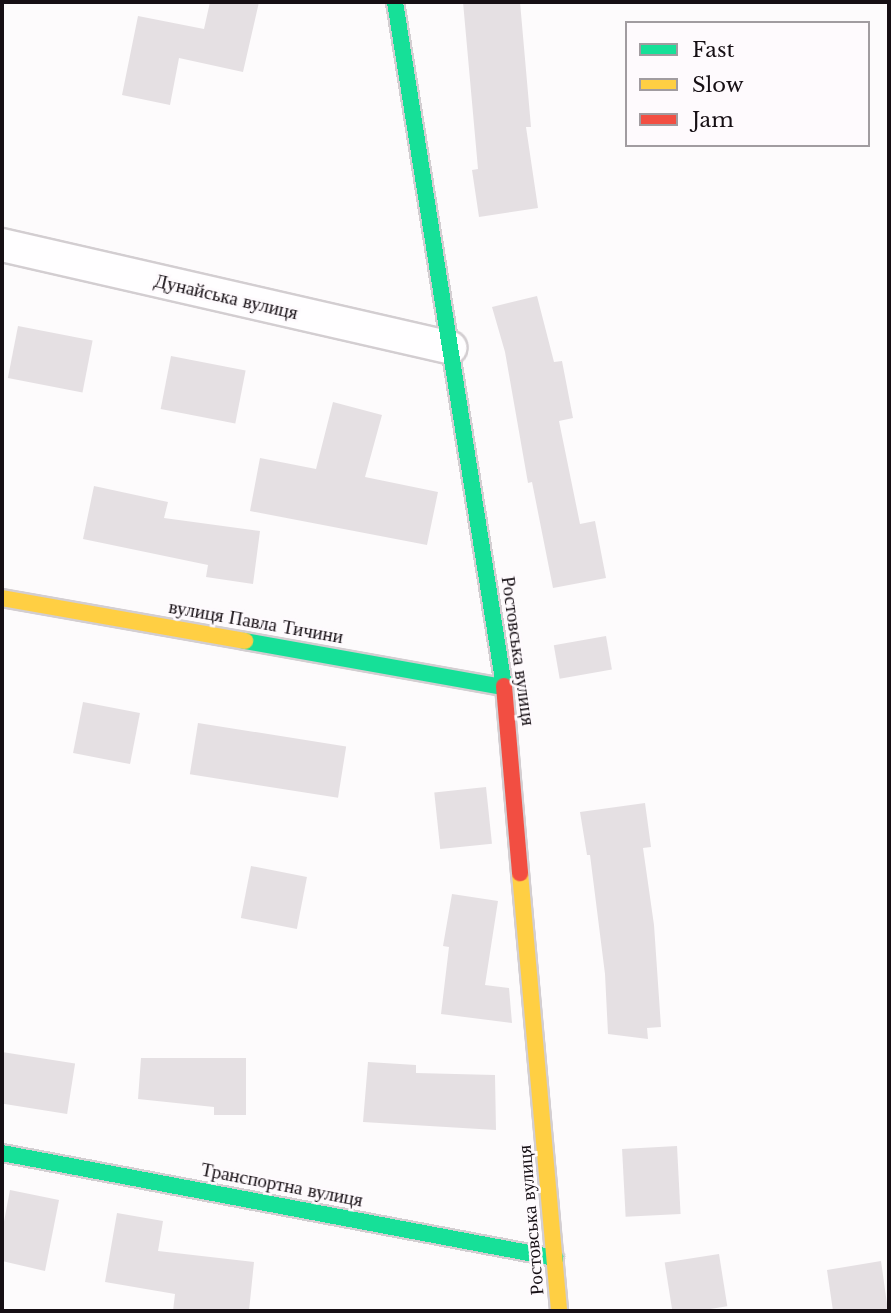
<!DOCTYPE html>
<meta charset="utf-8">
<style>
body{margin:0}
#map{position:relative;width:891px;height:1313px;overflow:hidden;background:#fdfbfc;font-family:"Libre Baskerville",serif}
div>[style]{position:absolute}
[style*='--x']{left:calc(var(--x)*1px);top:calc(var(--y)*1px);width:calc(var(--w)*1px);rotate:calc(var(--a)*1deg)}
.building>*{inset:0;background:#e5e0e3;transform-origin:0 0}
.roads{filter:drop-shadow(2px 0 #d3ced1) drop-shadow(-2px 0 #d3ced1) drop-shadow(0 2px #d3ced1) drop-shadow(0 -2px #d3ced1)}
.street>*{height:32px;margin:-16px;padding:0 16px;transform-origin:16px;border-radius:16px;background:#fffeff}
.fast>*{height:16px;margin:-8px;padding:0 8px;transform-origin:8px;border-radius:8px;background:#16e098}
.slow>*{height:16px;margin:-8px;padding:0 8px;transform-origin:8px;border-radius:8px;background:#ffcf43}
.jam>*{height:16px;margin:-8px;padding:0 8px;transform-origin:8px;border-radius:8px;background:#f24e42}
span{translate:-50% -50%;white-space:nowrap;text-align:center;line-height:1.15;-webkit-text-stroke:5px #fefafd;paint-order:stroke}
.street-label{font-size:19px;color:#160f14}
.frame{position:absolute;inset:0;border:4px solid #160f14;pointer-events:none}
.legend{position:absolute;left:625px;top:21px;width:245px;height:126px;box-sizing:border-box;background:#fefafd;border:2px solid #a19ca0;margin:0;padding:9px 12px;list-style:none;font-size:21px;color:#160f14}
.legend li{display:flex;align-items:center;gap:14px;height:35px}
.legend b{width:35px;border:2px solid #a19ca0}
</style>
<div id="map">
<div class="building">
<div style="clip-path:polygon(210px 2px,259px 2px,243px 72px,179px 58px,170px 105px,122px 95px,138px 16px,204px 29px)"></div>
<div style="clip-path:polygon(463px 2px,520px 2px,531px 127px,526px 127px,538px 208px,479px 217px,472px 170px,478px 169px)"></div>
<div style="clip-path:polygon(537px 296px,554px 362px,562px 361px,573px 418px,559px 421px,580px 524px,595px 521px,606px 578px,553px 588px,532px 482px,528px 483px,505px 352px,492px 307px)"></div>
<div style="left:18px;top:326px;width:76px;height:53px;rotate:11deg"></div>
<div style="left:171px;top:356px;width:76px;height:54px;rotate:11deg"></div>
<div style="clip-path:polygon(333px 402px,382px 415px,365px 477px,438px 492px,427px 545px,250px 511px,260px 458px,316px 469px)"></div>
<div style="clip-path:polygon(94px 486px,168px 502px,164px 518px,260px 531px,253px 584px,206px 577px,208px 565px,83px 539px)"></div>
<div style="left:606px;top:636px;width:34px;height:53px;rotate:80deg"></div>
<div style="left:83px;top:702px;width:58px;height:52px;rotate:11deg"></div>
<div style="left:198px;top:723px;width:150px;height:52px;rotate:9deg"></div>
<div style="left:486px;top:787px;width:57px;height:52px;rotate:84deg"></div>
<div style="clip-path:polygon(645px 803px,651px 847px,643px 848px,654px 925px,661px 1027px,647px 1028px,648px 1039px,608px 1034px,605px 974px,590px 855px,587px 855px,580px 812px)"></div>
<div style="left:251px;top:866px;width:57px;height:53px;rotate:11deg"></div>
<div style="clip-path:polygon(452px 894px,498px 901px,485px 985px,509px 988px,512px 1023px,441px 1014px,449px 947px,443px 946px)"></div>
<div style="left:2px;top:1052px;width:74px;height:51px;rotate:9deg"></div>
<div style="clip-path:polygon(141px 1058px,246px 1058px,246px 1115px,214px 1115px,214px 1107px,138px 1099px)"></div>
<div style="clip-path:polygon(368px 1062px,416px 1065px,416px 1073px,495px 1075px,496px 1130px,363px 1122px)"></div>
<div style="left:677px;top:1146px;width:68px;height:55px;rotate:87deg"></div>
<div style="clip-path:polygon(10px 1190px,59px 1200px,45px 1271px,2px 1261px,2px 1232px)"></div>
<div style="clip-path:polygon(117px 1213px,163px 1221px,158px 1251px,254px 1262px,249px 1311px,173px 1311px,175px 1294px,105px 1282px)"></div>
<div style="left:719px;top:1254px;width:53px;height:55px;rotate:81deg"></div>
<div style="clip-path:polygon(881px 1261px,888px 1311px,833px 1311px,827px 1270px)"></div>
</div>
<div class="roads">
<div class="street">
<div style="--x:2;--y:245;--w:460;--a:12.9"></div>
</div>
<div class="fast">
<div style="--x:395;--y:2;--w:693;--a:80.95"></div>
<div style="--x:245;--y:641;--w:263;--a:10.1"></div>
<div style="--x:2;--y:1153;--w:563;--a:10.75"></div>
</div>
<div class="slow">
<div style="--x:2;--y:598;--w:247;--a:10"></div>
<div style="--x:520;--y:873;--w:440;--a:84.9"></div>
</div>
<div class="jam">
<div style="--x:504;--y:686;--w:188;--a:85.1"></div>
</div>
</div>
<div class="street-label">
<span style="left:226px;top:297px;rotate:13deg">Дунайська вулиця</span>
<span style="left:256px;top:622px;rotate:10deg">вулиця Павла Тичини</span>
<span style="left:518px;top:651px;rotate:82deg">Ростовська вулиця</span>
<span style="left:282px;top:1185px;rotate:11deg">Транспортна вулиця</span>
<span style="left:531px;top:1220px;rotate:-95deg">Ростовська вулиця</span>
</div>
<div class="frame"></div>
<ul class="legend">
<li><b style="height:9px;background:#16e098"></b>Fast</li>
<li><b style="height:9px;background:#ffcf43"></b>Slow</li>
<li><b style="height:9px;background:#f24e42"></b>Jam</li>
</ul>
</div>
